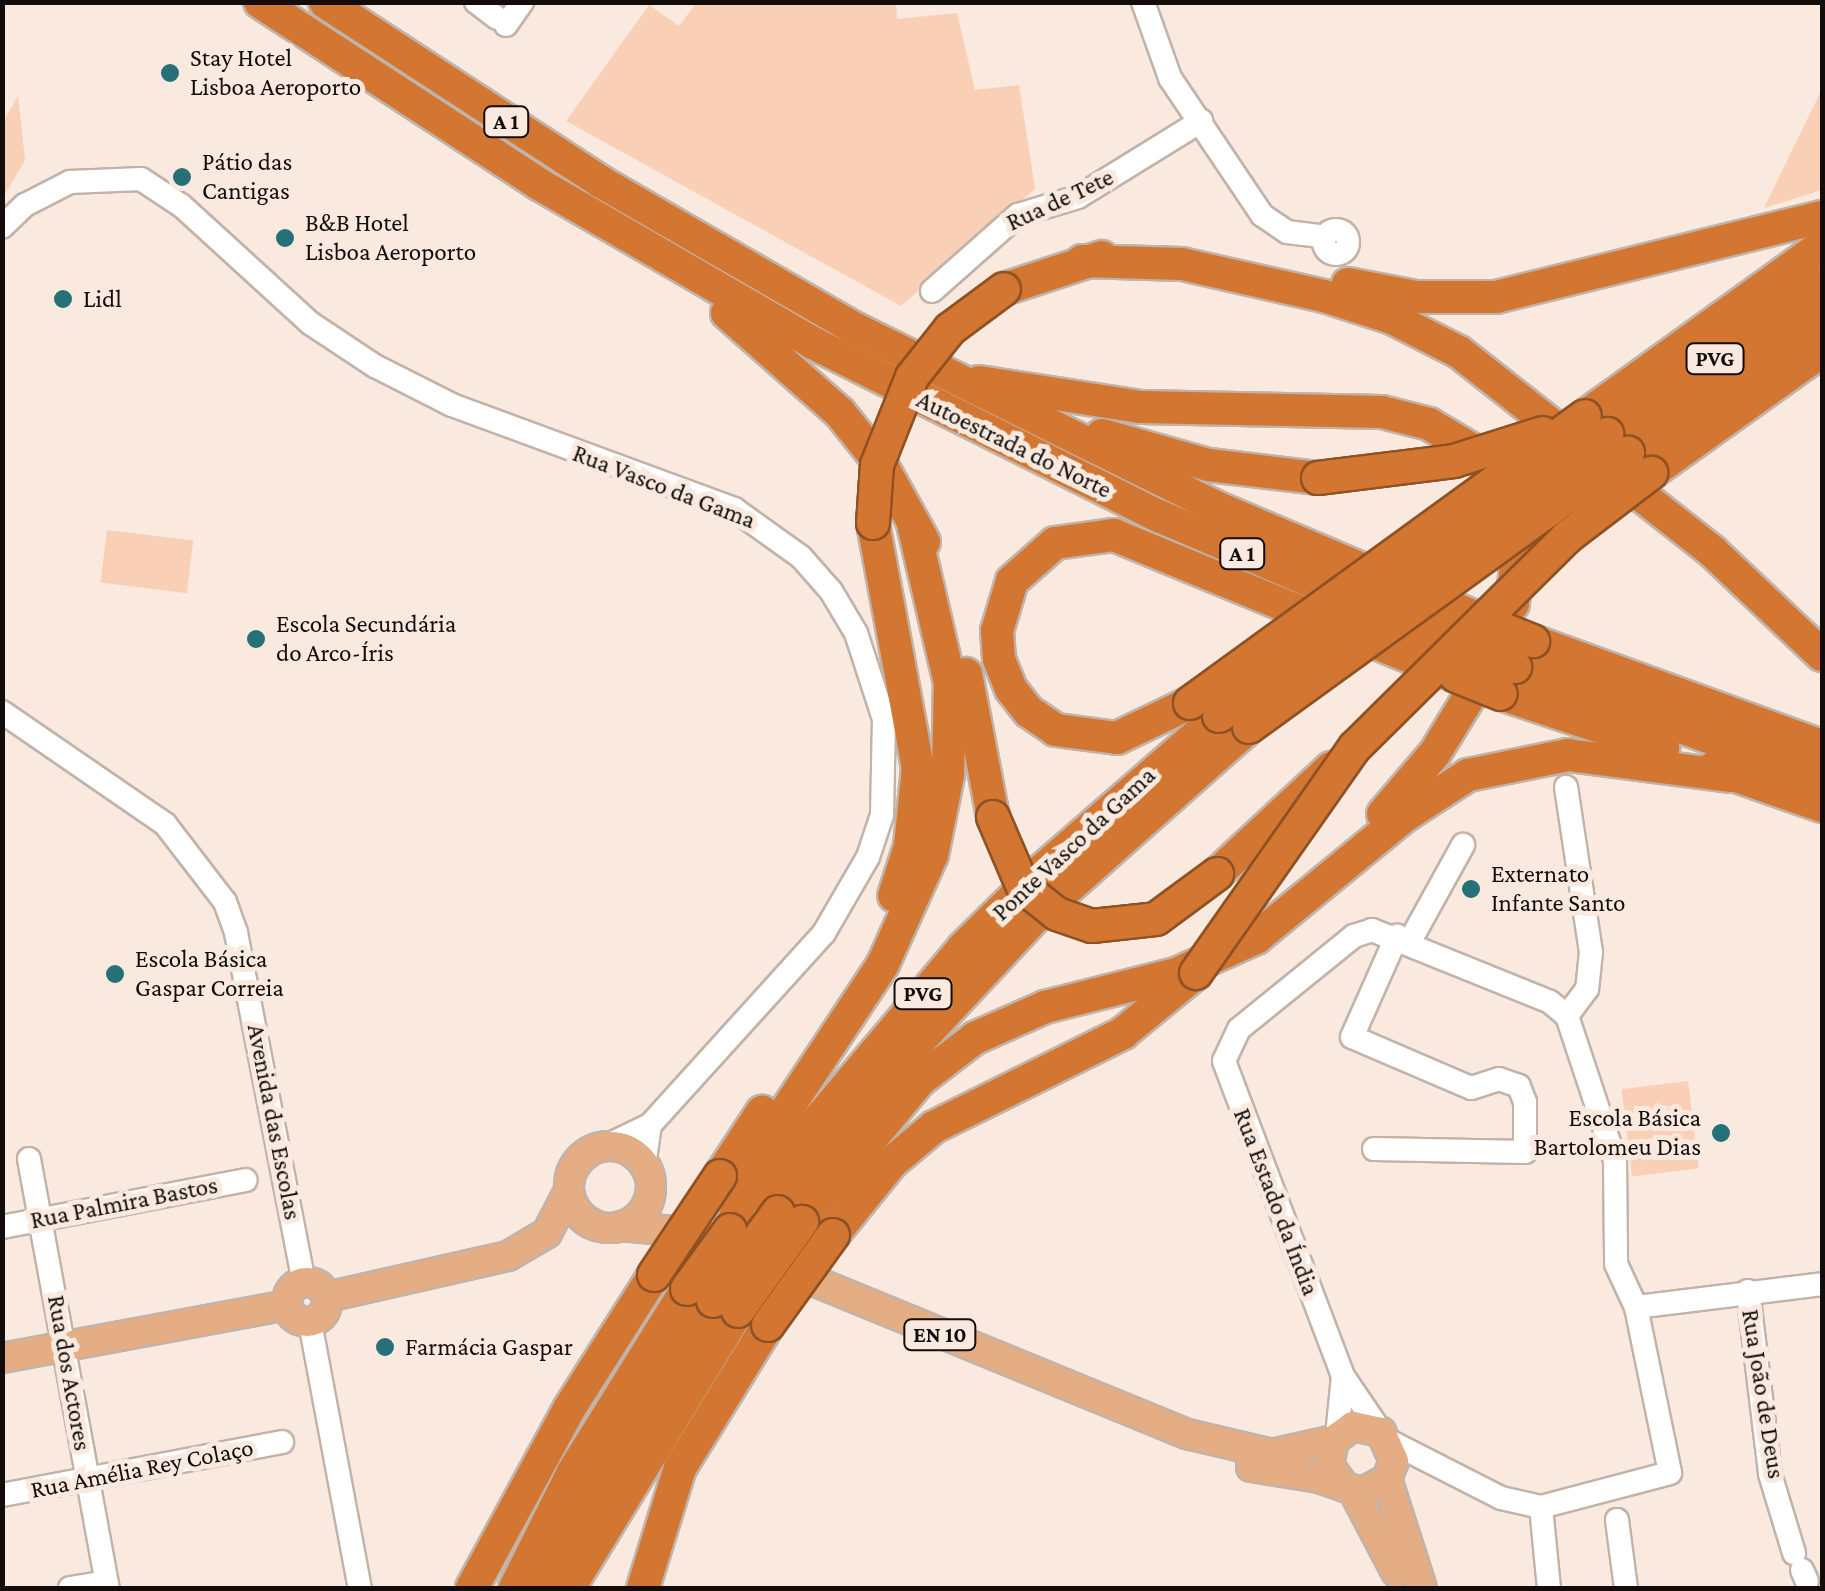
<!DOCTYPE html>
<meta charset="utf-8">
<style>
body{margin:0}
#map{position:relative;width:1825px;height:1591px;overflow:hidden;background:#f9e9df;font-family:"Crimson Pro",serif}
div>[style]{position:absolute}
[style*='--x']{left:calc(var(--x)*1px);top:calc(var(--y)*1px);width:calc(var(--w)*1px);rotate:calc(var(--a)*1deg)}
.green>*{inset:0;background:#f9cfb5;transform-origin:0 0}
.roads{filter:drop-shadow(2px 0 #c2b3a9) drop-shadow(-2px 0 #c2b3a9) drop-shadow(0 2px #c2b3a9) drop-shadow(0 -2px #c2b3a9)}
.minor>*{height:22px;margin:-11px;padding:0 11px;transform-origin:11px;border-radius:11px;background:#fff}
.minor>.ring{margin:-11px;padding:0;box-sizing:content-box;background:none;border:22px solid #fff;border-radius:50%}
.major>*{height:28px;margin:-14px;padding:0 14px;transform-origin:14px;border-radius:14px;background:#e4ad83}
.major>.ring{margin:-14px;padding:0;box-sizing:content-box;background:none;border:28px solid #e4ad83;border-radius:50%}
.highway>*{height:32px;margin:-16px;padding:0 16px;transform-origin:16px;border-radius:16px;background:#d27631}
.bridges{filter:drop-shadow(2px 0 #8f5123) drop-shadow(-2px 0 #8f5123) drop-shadow(0 2px #8f5123) drop-shadow(0 -2px #8f5123)}
.highway-bridge>*{height:32px;margin:-16px;padding:0 16px;transform-origin:16px;border-radius:16px;background:#d27631}
.dots>*{width:28px;height:28px;translate:-50% -50%;box-sizing:border-box;border:5px solid #f9e9df;border-radius:50%}
span{translate:-50% -50%;white-space:nowrap;text-align:center;line-height:1.15;-webkit-text-stroke:10px #f9e9df;paint-order:stroke}
.shield-label span{padding:2px 8px;background:#f9e9df;border:2px solid;border-radius:8px;-webkit-text-stroke-width:0}
.shield-label{font-size:22px;color:#120d0a;font-weight:700}
.poi-label{font-size:25px;color:#120d0a}
.left{translate:0 -50%;text-align:left}
.right{translate:-100% -50%;text-align:right}
.street-label{font-size:25px;color:#120d0a}
.frame{position:absolute;inset:0;border:5px solid #120d0a;pointer-events:none}
</style>
<div id="map">
<div class="green">
<div style="clip-path:polygon(696px 3px,896px 3px,897px 19px,957px 13px,975px 90px,1019px 85px,1035px 189px,901px 306px,566px 121px,649px 5px,679px 26px)"></div>
<div style="clip-path:polygon(1822px 89px,1822px 190px,1764px 208px)"></div>
<div style="clip-path:polygon(18px 96px,25px 160px,3px 198px,3px 122px)"></div>
<div style="left:107px;top:530px;width:87px;height:53px;rotate:7deg"></div>
<div style="left:1688px;top:1081px;width:88px;height:67px;rotate:83deg"></div>
</div>
<div class="roads">
<div class="minor">
<div style="--x:476;--y:2;--w:26;--a:37"></div>
<div style="--x:1143;--y:2;--w:81;--a:70.4"></div>
<div style="--x:1170;--y:78;--w:165;--a:56.1"></div>
<div style="--x:1262;--y:215;--w:30;--a:34"></div>
<div style="--x:1287;--y:232;--w:38;--a:7"></div>
<div style="--x:506;--y:25;--w:28;--a:-55"></div>
<div style="--x:2;--y:227;--w:32;--a:-44"></div>
<div style="--x:25;--y:205;--w:51;--a:-27.1"></div>
<div style="--x:70;--y:182;--w:71;--a:-2.4"></div>
<div style="--x:141;--y:179;--w:49;--a:33.4"></div>
<div style="--x:182;--y:206;--w:173;--a:42.4"></div>
<div style="--x:310;--y:323;--w:78;--a:33.5"></div>
<div style="--x:375;--y:366;--w:86;--a:26.9"></div>
<div style="--x:452;--y:405;--w:301;--a:20.2"></div>
<div style="--x:734;--y:509;--w:82;--a:35.6"></div>
<div style="--x:801;--y:557;--w:45;--a:48.6"></div>
<div style="--x:831;--y:591;--w:49;--a:59.2"></div>
<div style="--x:856;--y:633;--w:90;--a:72"></div>
<div style="--x:884;--y:719;--w:96;--a:91.2"></div>
<div style="--x:882;--y:815;--w:44;--a:108.4"></div>
<div style="--x:868;--y:857;--w:88;--a:120.1"></div>
<div style="--x:824;--y:933;--w:259;--a:132.2"></div>
<div style="--x:650;--y:1125;--w:49;--a:154.5"></div>
<div class="ring" style="left:1324px;top:230px;width:2px;height:2px"></div>
<div style="--x:932;--y:291;--w:115;--a:-41.5"></div>
<div style="--x:1018;--y:215;--w:63;--a:-16.7"></div>
<div style="--x:1078;--y:197;--w:145;--a:-31.7"></div>
<div style="--x:2;--y:712;--w:198;--a:34.5"></div>
<div style="--x:165;--y:824;--w:98;--a:52.4"></div>
<div style="--x:225;--y:902;--w:33;--a:70"></div>
<div style="--x:236;--y:933;--w:356;--a:79"></div>
<div style="--x:1566;--y:787;--w:167;--a:81.4"></div>
<div style="--x:1591;--y:952;--w:37;--a:96"></div>
<div style="--x:1587;--y:989;--w:34;--a:127"></div>
<div style="--x:1410;--y:941;--w:110;--a:-61.1"></div>
<div style="--x:1374;--y:1149;--w:151;--a:1.1"></div>
<div style="--x:1525;--y:1152;--w:50;--a:-90"></div>
<div style="--x:1525;--y:1102;--w:17;--a:-111"></div>
<div style="--x:1519;--y:1086;--w:21;--a:-161"></div>
<div style="--x:1499;--y:1079;--w:29;--a:162"></div>
<div style="--x:1471;--y:1088;--w:129;--a:-156.8"></div>
<div style="--x:1352;--y:1037;--w:111;--a:-66"></div>
<div style="--x:29;--y:1159;--w:436;--a:79.6"></div>
<div style="--x:644;--y:1166;--w:41;--a:-81.7"></div>
<div style="--x:2;--y:1227;--w:248;--a:-10.9"></div>
<div style="--x:1748;--y:1291;--w:184;--a:83.1"></div>
<div style="--x:1770;--y:1474;--w:83;--a:73.1"></div>
<div style="--x:1636;--y:1307;--w:187;--a:-7"></div>
<div style="--x:310;--y:1322;--w:271;--a:79.4"></div>
<div style="--x:1381;--y:1432;--w:68;--a:-124.2"></div>
<div style="--x:1343;--y:1376;--w:337;--a:-110.7"></div>
<div style="--x:1224;--y:1061;--w:35;--a:-65"></div>
<div style="--x:1239;--y:1029;--w:148;--a:-39"></div>
<div style="--x:1354;--y:936;--w:19;--a:-18"></div>
<div style="--x:1372;--y:930;--w:192;--a:22"></div>
<div style="--x:1550;--y:1002;--w:22;--a:39"></div>
<div style="--x:1567;--y:1016;--w:152;--a:71.6"></div>
<div style="--x:1615;--y:1160;--w:104;--a:89.4"></div>
<div style="--x:1616;--y:1264;--w:47;--a:65.1"></div>
<div style="--x:1636;--y:1307;--w:169;--a:78.4"></div>
<div style="--x:1670;--y:1473;--w:133;--a:165.2"></div>
<div style="--x:1541;--y:1507;--w:41;--a:-167.3"></div>
<div style="--x:1501;--y:1498;--w:126;--a:-153"></div>
<div style="--x:1337;--y:1436;--w:60;--a:-84.3"></div>
<div style="--x:2;--y:1495;--w:285;--a:-10.7"></div>
<div style="--x:1541;--y:1507;--w:81;--a:84.4"></div>
<div style="--x:1617;--y:1520;--w:69;--a:82.5"></div>
<div style="--x:1802;--y:1570;--w:12;--a:66"></div>
<div style="--x:70;--y:1588;--w:37;--a:-9"></div>
</div>
<div class="major">
<div class="ring" style="left:569px;top:1146px;width:54px;height:54px"></div>
<div style="--x:621;--y:1226;--w:74;--a:5.4"></div>
<div style="--x:695;--y:1233;--w:46;--a:21.6"></div>
<div style="--x:787;--y:1270;--w:432;--a:22.3"></div>
<div style="--x:1187;--y:1434;--w:87;--a:13.2"></div>
<div style="--x:1272;--y:1454;--w:64;--a:-12.7"></div>
<div class="ring" style="left:287px;top:1282px;width:12px;height:12px"></div>
<div style="--x:327;--y:1297;--w:186;--a:-12.8"></div>
<div style="--x:508;--y:1256;--w:45;--a:-30.5"></div>
<div style="--x:547;--y:1233;--w:47;--a:-62.4"></div>
<div style="--x:2;--y:1358;--w:290;--a:-10.5"></div>
<div style="--x:1251;--y:1467;--w:69;--a:9.2"></div>
<div style="--x:1319;--y:1478;--w:36;--a:19"></div>
<div style="--x:1353;--y:1490;--w:12;--a:5"></div>
<div style="--x:1365;--y:1491;--w:25;--a:-29"></div>
<div style="--x:1387;--y:1479;--w:19;--a:-69"></div>
<div style="--x:1394;--y:1461;--w:32;--a:-114"></div>
<div style="--x:1381;--y:1432;--w:29;--a:-168"></div>
<div style="--x:1353;--y:1426;--w:24;--a:144"></div>
<div style="--x:1334;--y:1440;--w:26;--a:101"></div>
<div style="--x:1329;--y:1466;--w:26;--a:53"></div>
<div style="--x:1387;--y:1479;--w:114;--a:72.2"></div>
<div style="--x:1353;--y:1490;--w:93;--a:62.3"></div>
</div>
<div class="highway">
<div style="--x:260;--y:2;--w:333;--a:33.1"></div>
<div style="--x:539;--y:184;--w:317;--a:30.1"></div>
<div style="--x:813;--y:343;--w:387;--a:26.6"></div>
<div style="--x:1159;--y:516;--w:345;--a:23.2"></div>
<div style="--x:325;--y:2;--w:330;--a:33.1"></div>
<div style="--x:601;--y:182;--w:294;--a:30"></div>
<div style="--x:856;--y:329;--w:404;--a:26.3"></div>
<div style="--x:1218;--y:508;--w:304;--a:23"></div>
<div style="--x:1082;--y:261;--w:100;--a:1.7"></div>
<div style="--x:1182;--y:264;--w:146;--a:12.7"></div>
<div style="--x:1324;--y:296;--w:71;--a:17.9"></div>
<div style="--x:1392;--y:318;--w:75;--a:26.9"></div>
<div style="--x:1459;--y:352;--w:323;--a:38.2"></div>
<div style="--x:1713;--y:552;--w:150;--a:43.4"></div>
<div style="--x:1348;--y:284;--w:69;--a:10.8"></div>
<div style="--x:1416;--y:297;--w:80;--a:0"></div>
<div style="--x:1496;--y:297;--w:336;--a:-13.8"></div>
<div style="--x:1004;--y:289;--w:103;--a:-18.1"></div>
<div style="--x:727;--y:313;--w:151;--a:41.5"></div>
<div style="--x:840;--y:413;--w:65;--a:51.2"></div>
<div style="--x:881;--y:464;--w:89;--a:61.1"></div>
<div style="--x:979;--y:382;--w:164;--a:8.8"></div>
<div style="--x:1141;--y:407;--w:241;--a:1.2"></div>
<div style="--x:1382;--y:412;--w:49;--a:14.3"></div>
<div style="--x:1429;--y:424;--w:51;--a:30.6"></div>
<div style="--x:1473;--y:450;--w:53;--a:54.2"></div>
<div style="--x:1504;--y:493;--w:57;--a:76.7"></div>
<div style="--x:1517;--y:548;--w:56;--a:94.1"></div>
<div style="--x:1585;--y:416;--w:292;--a:-35.7"></div>
<div style="--x:1607;--y:434;--w:263;--a:-35.1"></div>
<div style="--x:1102;--y:435;--w:111;--a:15.7"></div>
<div style="--x:1209;--y:465;--w:110;--a:6.8"></div>
<div style="--x:1628;--y:453;--w:236;--a:-34.8"></div>
<div style="--x:1651;--y:473;--w:210;--a:-35.5"></div>
<div style="--x:873;--y:523;--w:249;--a:79.6"></div>
<div style="--x:918;--y:768;--w:78;--a:95.9"></div>
<div style="--x:910;--y:846;--w:52;--a:107.7"></div>
<div style="--x:1533;--y:641;--w:307;--a:20"></div>
<div style="--x:1515;--y:667;--w:326;--a:19.9"></div>
<div style="--x:966;--y:674;--w:146;--a:79.3"></div>
<div style="--x:1501;--y:694;--w:171;--a:18.4"></div>
<div style="--x:1190;--y:703;--w:81;--a:154.4"></div>
<div style="--x:1117;--y:738;--w:62;--a:-172.5"></div>
<div style="--x:1056;--y:730;--w:32;--a:-146"></div>
<div style="--x:1029;--y:712;--w:29;--a:-128"></div>
<div style="--x:1011;--y:689;--w:32;--a:-112"></div>
<div style="--x:999;--y:659;--w:28;--a:-94"></div>
<div style="--x:997;--y:631;--w:52;--a:-73.3"></div>
<div style="--x:1012;--y:581;--w:57;--a:-41.5"></div>
<div style="--x:1055;--y:543;--w:60;--a:-7.7"></div>
<div style="--x:1114;--y:535;--w:370;--a:22.4"></div>
<div style="--x:1713;--y:768;--w:115;--a:19.2"></div>
<div style="--x:1383;--y:814;--w:80;--a:-49.6"></div>
<div style="--x:1435;--y:753;--w:105;--a:-58.6"></div>
<div style="--x:1217;--y:874;--w:156;--a:-42.9"></div>
<div style="--x:720;--y:1176;--w:77;--a:-56.7"></div>
<div style="--x:756;--y:1194;--w:322;--a:-49.9"></div>
<div style="--x:963;--y:948;--w:111;--a:-44.6"></div>
<div style="--x:1042;--y:870;--w:235;--a:-41"></div>
<div style="--x:778;--y:1212;--w:181;--a:-51.3"></div>
<div style="--x:891;--y:1071;--w:209;--a:-46.9"></div>
<div style="--x:1034;--y:918;--w:288;--a:-41.6"></div>
<div style="--x:802;--y:1222;--w:185;--a:-50.3"></div>
<div style="--x:920;--y:1080;--w:69;--a:-37.4"></div>
<div style="--x:975;--y:1038;--w:77;--a:-23.9"></div>
<div style="--x:1045;--y:1007;--w:135;--a:-14.1"></div>
<div style="--x:1176;--y:974;--w:88;--a:-24.2"></div>
<div style="--x:1256;--y:938;--w:194;--a:-39.4"></div>
<div style="--x:1406;--y:815;--w:74;--a:-32.8"></div>
<div style="--x:1468;--y:775;--w:102;--a:-11.3"></div>
<div style="--x:1568;--y:755;--w:163;--a:7.4"></div>
<div style="--x:730;--y:1230;--w:89;--a:-68.9"></div>
<div style="--x:762;--y:1147;--w:219;--a:-56.5"></div>
<div style="--x:883;--y:964;--w:120;--a:-65.8"></div>
<div style="--x:932;--y:855;--w:82;--a:-78.7"></div>
<div style="--x:948;--y:775;--w:92;--a:-88.8"></div>
<div style="--x:950;--y:683;--w:163;--a:-103.1"></div>
<div style="--x:833;--y:1235;--w:92;--a:-51.1"></div>
<div style="--x:891;--y:1163;--w:56;--a:-39.9"></div>
<div style="--x:934;--y:1127;--w:211;--a:-26.4"></div>
<div style="--x:1123;--y:1033;--w:94;--a:-39.4"></div>
<div style="--x:472;--y:1588;--w:204;--a:-61.5"></div>
<div style="--x:569;--y:1409;--w:159;--a:-57.6"></div>
<div style="--x:515;--y:1588;--w:130;--a:-63.4"></div>
<div style="--x:573;--y:1472;--w:216;--a:-58.1"></div>
<div style="--x:547;--y:1588;--w:132;--a:-63.4"></div>
<div style="--x:606;--y:1470;--w:200;--a:-57.7"></div>
<div style="--x:569;--y:1588;--w:324;--a:-58.6"></div>
<div style="--x:643;--y:1588;--w:126;--a:-72.9"></div>
<div style="--x:680;--y:1468;--w:168;--a:-58.4"></div>
</div>
</div>
<div class="bridges">
<div class="highway-bridge">
<div style="--x:1318;--y:478;--w:137;--a:-7.1"></div>
<div style="--x:1454;--y:461;--w:93;--a:-17.5"></div>
<div style="--x:873;--y:523;--w:58;--a:-86.1"></div>
<div style="--x:877;--y:465;--w:95;--a:-68.3"></div>
<div style="--x:912;--y:377;--w:61;--a:-51.6"></div>
<div style="--x:950;--y:329;--w:67;--a:-36.5"></div>
<div style="--x:1498;--y:627;--w:38;--a:22"></div>
<div style="--x:1476;--y:652;--w:42;--a:21"></div>
<div style="--x:1456;--y:676;--w:48;--a:21.8"></div>
<div style="--x:1190;--y:703;--w:488;--a:-36"></div>
<div style="--x:1219;--y:716;--w:480;--a:-36"></div>
<div style="--x:1249;--y:727;--w:468;--a:-35.9"></div>
<div style="--x:993;--y:817;--w:76;--a:66.8"></div>
<div style="--x:1023;--y:887;--w:43;--a:38.5"></div>
<div style="--x:1057;--y:914;--w:37;--a:19"></div>
<div style="--x:1092;--y:926;--w:64;--a:-6.2"></div>
<div style="--x:1156;--y:919;--w:76;--a:-36.4"></div>
<div style="--x:1196;--y:973;--w:276;--a:-54.9"></div>
<div style="--x:1355;--y:747;--w:298;--a:-44.7"></div>
<div style="--x:1567;--y:537;--w:106;--a:-37.3"></div>
<div style="--x:654;--y:1275;--w:119;--a:-56.3"></div>
<div style="--x:687;--y:1289;--w:73;--a:-53.9"></div>
<div style="--x:713;--y:1301;--w:110;--a:-53.9"></div>
<div style="--x:738;--y:1311;--w:110;--a:-54.3"></div>
<div style="--x:768;--y:1325;--w:111;--a:-54.2"></div>
</div>
</div>
<div class="dots">
<div style="left:170px;top:73px;background:#267077"></div>
<div style="left:182px;top:177px;background:#267077"></div>
<div style="left:285px;top:238px;background:#267077"></div>
<div style="left:63px;top:299px;background:#267077"></div>
<div style="left:256px;top:639px;background:#267077"></div>
<div style="left:1471px;top:889px;background:#267077"></div>
<div style="left:115px;top:974px;background:#267077"></div>
<div style="left:1721px;top:1133px;background:#267077"></div>
<div style="left:385px;top:1347px;background:#267077"></div>
</div>
<div class="shield-label">
<span style="left:506px;top:122px">A 1</span>
<span style="left:1715px;top:359px">PVG</span>
<span style="left:1242px;top:554px">A 1</span>
<span style="left:923px;top:994px">PVG</span>
<span style="left:940px;top:1335px">EN 10</span>
</div>
<div class="poi-label">
<span class="left" style="left:190px;top:73px">Stay Hotel<br>Lisboa Aeroporto</span>
<span class="left" style="left:202px;top:177px">Pátio das<br>Cantigas</span>
<span class="left" style="left:305px;top:238px">B&amp;B Hotel<br>Lisboa Aeroporto</span>
<span class="left" style="left:83px;top:299px">Lidl</span>
<span class="left" style="left:276px;top:639px">Escola Secundária<br>do Arco-Íris</span>
<span class="left" style="left:1491px;top:889px">Externato<br>Infante Santo</span>
<span class="left" style="left:135px;top:974px">Escola Básica<br>Gaspar Correia</span>
<span class="right" style="left:1701px;top:1133px">Escola Básica<br>Bartolomeu Dias</span>
<span class="left" style="left:405px;top:1347px">Farmácia Gaspar</span>
</div>
<div class="street-label">
<span style="left:1060px;top:200px;rotate:-25deg">Rua de Tete</span>
<span style="left:1014px;top:445px;rotate:26deg">Autoestrada do Norte</span>
<span style="left:664px;top:487px;rotate:21deg">Rua Vasco da Gama</span>
<span style="left:1074px;top:844px;rotate:-43deg">Ponte Vasco da Gama</span>
<span style="left:274px;top:1122px;rotate:79deg">Avenida das Escolas</span>
<span style="left:1276px;top:1202px;rotate:69deg">Rua Estado da Índia</span>
<span style="left:124px;top:1203px;rotate:-11deg">Rua Palmira Bastos</span>
<span style="left:69px;top:1373px;rotate:80deg">Rua dos Actores</span>
<span style="left:1763px;top:1394px;rotate:81deg">Rua João de Deus</span>
<span style="left:142px;top:1469px;rotate:-11deg">Rua Amélia Rey Colaço</span>
</div>
<div class="frame"></div>
</div>
